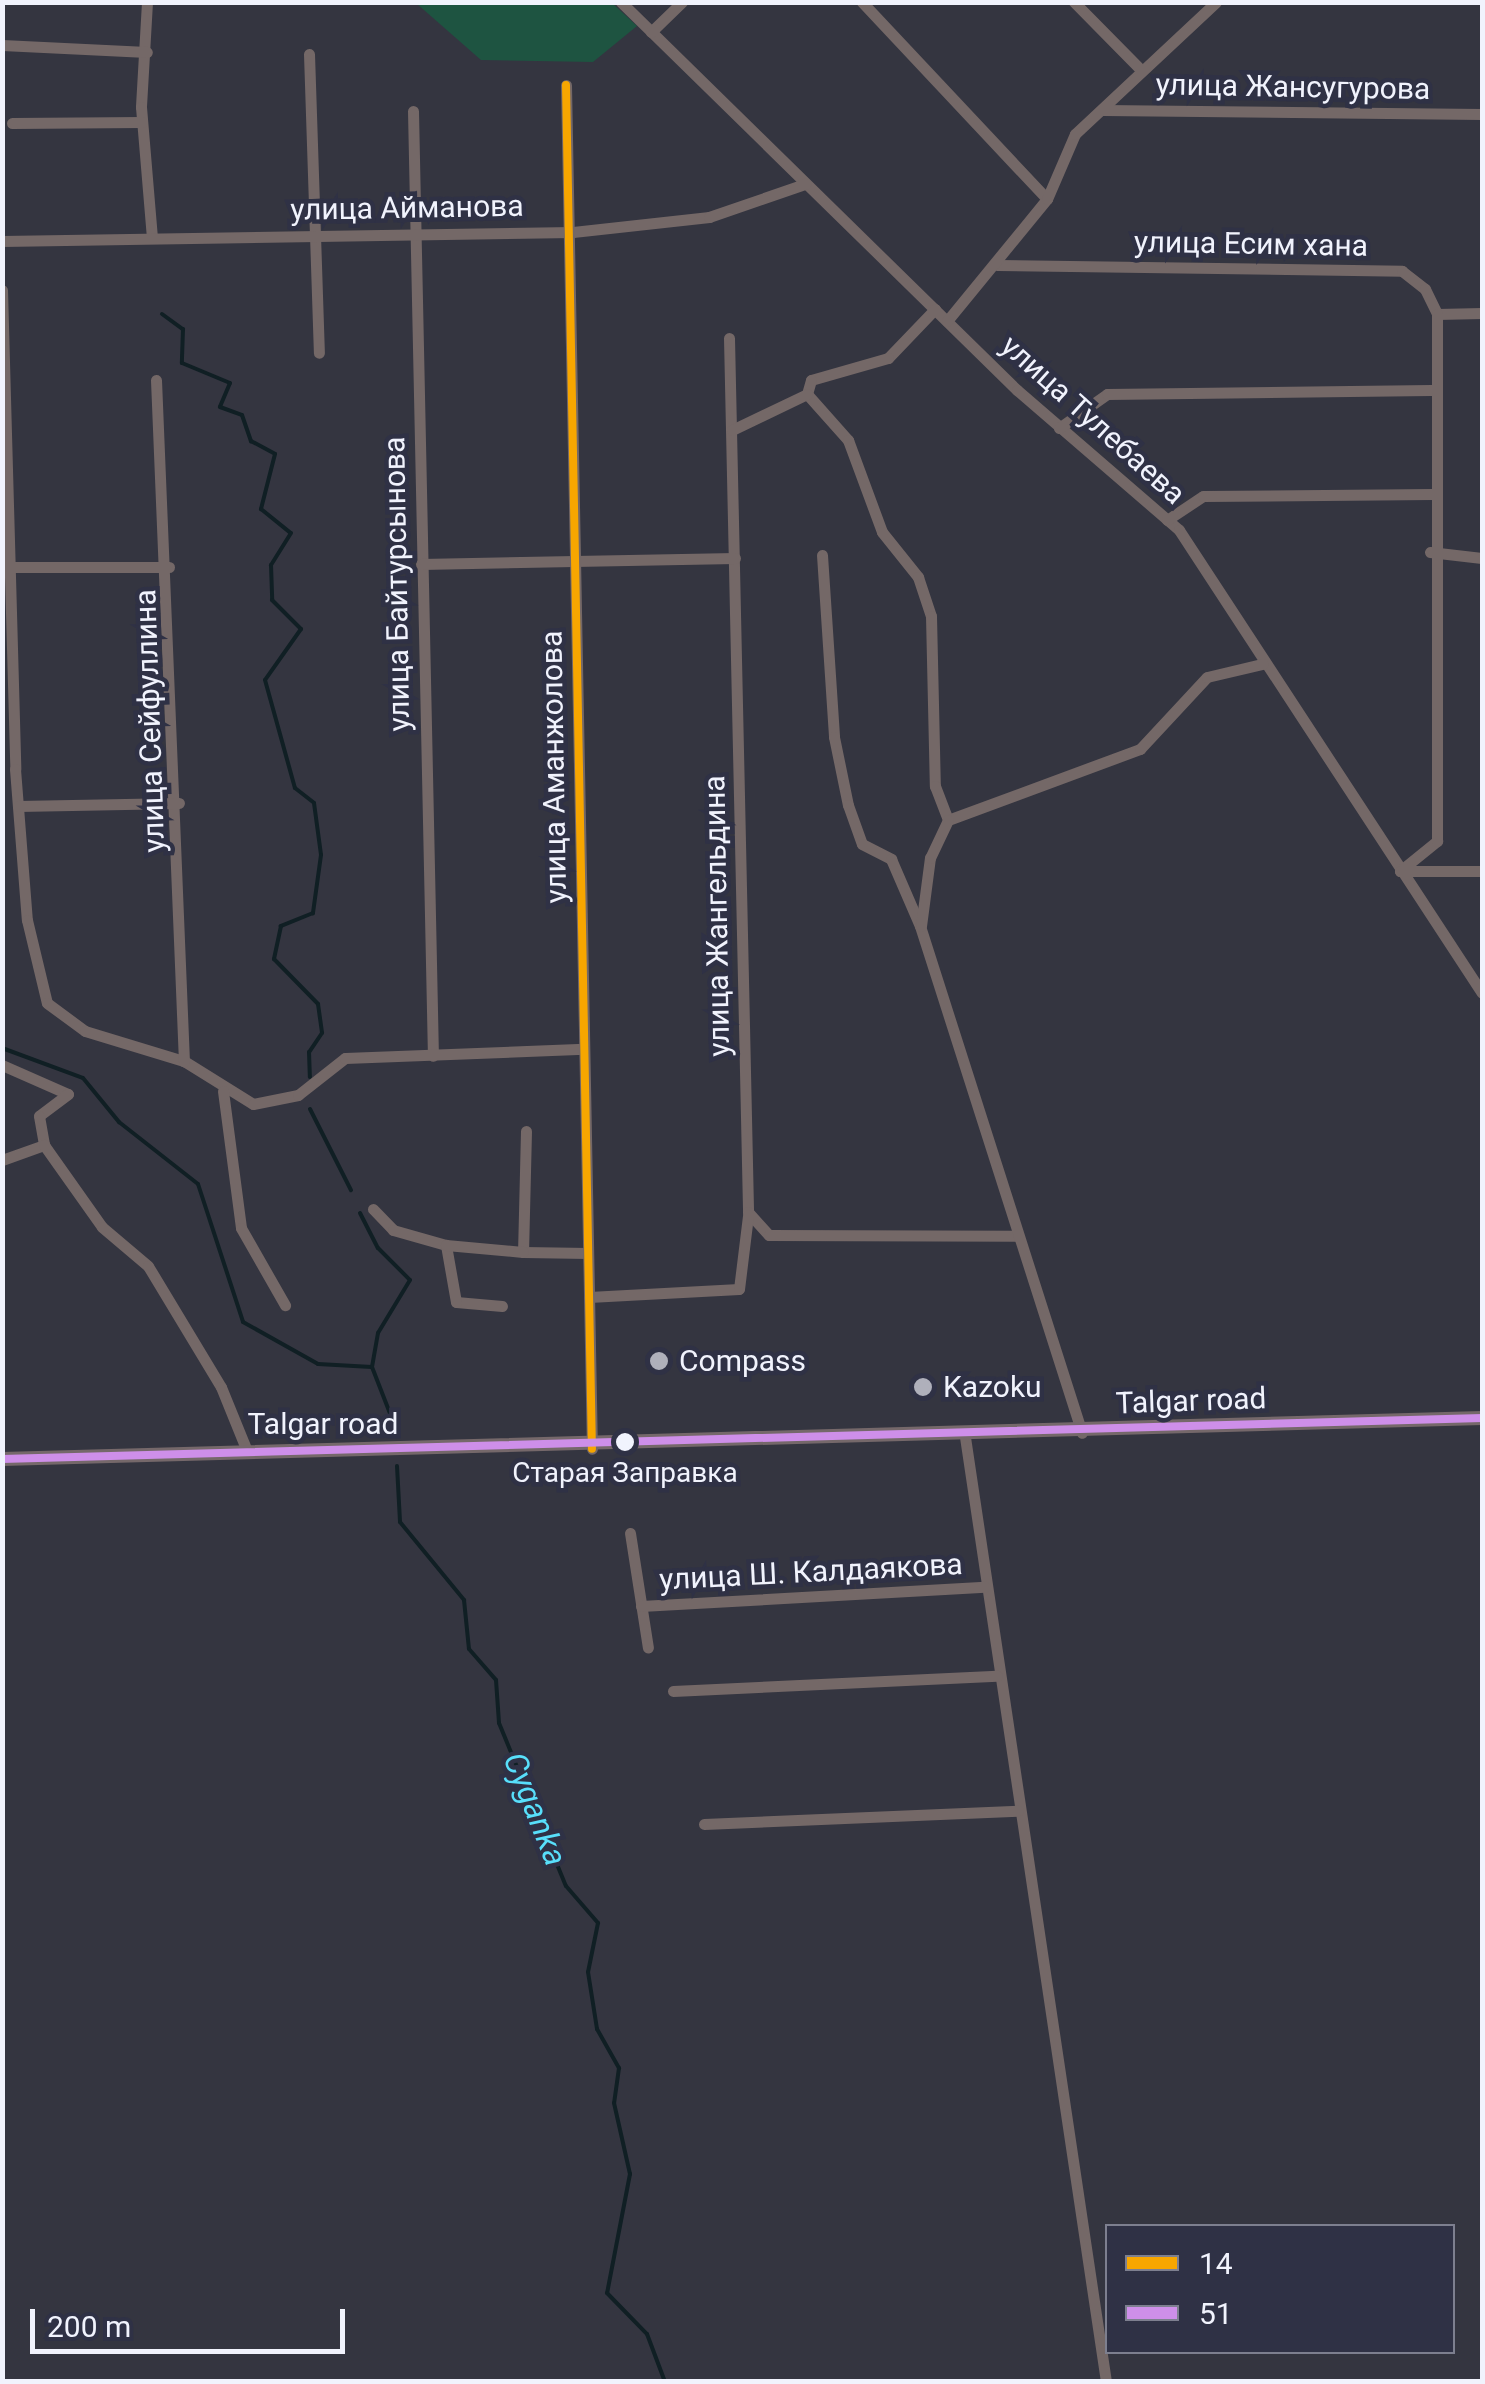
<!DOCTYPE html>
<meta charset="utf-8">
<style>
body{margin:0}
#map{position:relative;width:1485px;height:2384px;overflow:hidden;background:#343540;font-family:Roboto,sans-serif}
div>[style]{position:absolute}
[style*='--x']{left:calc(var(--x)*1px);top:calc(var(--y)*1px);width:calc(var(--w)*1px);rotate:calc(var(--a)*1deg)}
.green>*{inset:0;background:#1e5441}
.stream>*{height:4px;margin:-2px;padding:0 2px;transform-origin:2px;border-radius:2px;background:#101f24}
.minor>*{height:11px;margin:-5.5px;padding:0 5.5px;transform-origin:5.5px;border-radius:5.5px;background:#746867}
.major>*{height:14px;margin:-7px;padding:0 7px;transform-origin:7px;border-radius:7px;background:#75686a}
.bus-1>*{height:8px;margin:-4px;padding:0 4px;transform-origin:4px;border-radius:4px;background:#f7a600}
.bus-2>*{height:8px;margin:-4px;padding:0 4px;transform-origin:4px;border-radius:4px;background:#ce8fe9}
.dots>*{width:28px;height:28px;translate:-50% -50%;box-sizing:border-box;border:5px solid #2f3145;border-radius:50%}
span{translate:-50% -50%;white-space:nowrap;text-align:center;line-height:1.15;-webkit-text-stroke:9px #2f3145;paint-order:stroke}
.bus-label{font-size:28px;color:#f1f3fd}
.street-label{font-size:30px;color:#f1f3fd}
.poi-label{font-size:30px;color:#f1f3fd}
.left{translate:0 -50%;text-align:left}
.water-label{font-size:32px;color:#58dffb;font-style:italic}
.frame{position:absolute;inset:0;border:5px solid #f1f3fd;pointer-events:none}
.legend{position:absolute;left:1105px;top:2224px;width:350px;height:130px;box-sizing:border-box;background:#2f3145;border:2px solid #7d7f8f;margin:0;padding:12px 18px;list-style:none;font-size:30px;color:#f1f3fd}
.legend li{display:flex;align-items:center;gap:20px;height:50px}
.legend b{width:50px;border:2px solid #7d7f8f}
.scale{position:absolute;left:30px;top:2309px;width:315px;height:45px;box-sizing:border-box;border:5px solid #f1f3fd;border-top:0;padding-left:12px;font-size:30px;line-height:35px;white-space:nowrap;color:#f1f3fd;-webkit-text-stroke:8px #2f3145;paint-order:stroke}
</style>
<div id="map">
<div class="green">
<div style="clip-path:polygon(416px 3px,612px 3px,637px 26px,593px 62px,481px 60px)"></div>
</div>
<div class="stream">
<div style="--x:162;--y:314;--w:26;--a:36"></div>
<div style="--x:183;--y:329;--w:34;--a:92"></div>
<div style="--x:182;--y:363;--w:52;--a:22.6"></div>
<div style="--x:230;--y:383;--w:26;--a:113"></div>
<div style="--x:220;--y:407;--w:23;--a:20"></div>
<div style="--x:242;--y:415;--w:28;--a:71"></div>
<div style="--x:251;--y:441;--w:27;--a:28"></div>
<div style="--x:275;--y:454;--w:57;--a:104.3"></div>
<div style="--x:261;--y:509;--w:38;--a:39"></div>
<div style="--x:291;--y:533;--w:38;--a:122"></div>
<div style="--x:271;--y:565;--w:35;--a:88"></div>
<div style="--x:272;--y:600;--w:41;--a:45"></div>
<div style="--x:301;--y:629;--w:62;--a:125.2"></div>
<div style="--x:265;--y:680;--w:112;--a:74.5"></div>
<div style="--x:295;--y:788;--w:24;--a:38"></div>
<div style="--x:314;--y:803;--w:52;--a:82.3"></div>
<div style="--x:321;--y:855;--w:59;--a:97.9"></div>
<div style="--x:313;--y:913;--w:35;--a:158"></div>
<div style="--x:281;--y:926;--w:34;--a:102"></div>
<div style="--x:274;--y:959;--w:63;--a:45.6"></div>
<div style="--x:318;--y:1004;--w:29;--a:82"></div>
<div style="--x:322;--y:1033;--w:23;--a:124"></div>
<div style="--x:309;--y:1052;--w:25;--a:88"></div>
<div style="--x:2;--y:1048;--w:86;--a:20.3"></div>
<div style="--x:83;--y:1078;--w:57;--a:50.7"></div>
<div style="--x:119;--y:1122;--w:100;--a:38.1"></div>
<div style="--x:198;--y:1184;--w:145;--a:71.9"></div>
<div style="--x:243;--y:1322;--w:86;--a:29.2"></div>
<div style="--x:318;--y:1364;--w:54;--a:3.2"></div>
<div style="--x:372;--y:1367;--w:66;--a:68.8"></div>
<div style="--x:310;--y:1109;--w:91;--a:63.2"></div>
<div style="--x:360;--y:1213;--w:39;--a:63"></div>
<div style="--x:378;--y:1248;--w:45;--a:45"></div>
<div style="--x:410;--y:1280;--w:62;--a:121.1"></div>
<div style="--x:378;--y:1333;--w:35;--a:100"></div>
<div style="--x:397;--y:1466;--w:56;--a:86.9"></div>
<div style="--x:400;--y:1522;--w:101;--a:50.6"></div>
<div style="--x:464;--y:1600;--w:49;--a:84.2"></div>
<div style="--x:469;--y:1649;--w:41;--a:48.9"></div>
<div style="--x:496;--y:1680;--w:43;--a:86"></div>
<div style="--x:499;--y:1723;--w:176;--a:67.7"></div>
<div style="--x:566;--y:1886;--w:49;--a:49.1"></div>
<div style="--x:598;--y:1923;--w:50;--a:101.5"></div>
<div style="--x:588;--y:1972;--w:58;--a:81"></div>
<div style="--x:597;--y:2029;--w:45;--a:60.6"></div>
<div style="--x:619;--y:2068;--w:35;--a:98"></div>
<div style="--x:614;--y:2103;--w:73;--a:77.3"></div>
<div style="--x:630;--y:2174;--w:121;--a:100.9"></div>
<div style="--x:607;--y:2293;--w:57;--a:45.7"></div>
<div style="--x:647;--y:2334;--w:51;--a:69.4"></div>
</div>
<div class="minor">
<div style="--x:147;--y:2;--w:105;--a:93.3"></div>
<div style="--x:141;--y:107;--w:130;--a:85.2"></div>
<div style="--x:621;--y:2;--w:554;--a:44.42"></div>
<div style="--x:1017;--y:390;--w:214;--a:40.8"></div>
<div style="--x:1179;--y:530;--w:553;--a:56.8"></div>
<div style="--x:862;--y:2;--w:270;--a:46.8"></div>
<div style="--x:1074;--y:2;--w:95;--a:45.4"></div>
<div style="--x:651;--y:32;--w:43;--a:-44.1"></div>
<div style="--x:2;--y:45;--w:145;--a:2.8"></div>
<div style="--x:309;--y:54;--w:299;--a:88.1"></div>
<div style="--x:566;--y:85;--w:1364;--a:88.91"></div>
<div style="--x:1103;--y:110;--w:379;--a:0.6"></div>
<div style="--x:413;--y:111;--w:945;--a:88.79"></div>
<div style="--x:12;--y:123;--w:130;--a:-0.4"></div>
<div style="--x:2;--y:241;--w:571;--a:-0.9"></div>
<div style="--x:573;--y:232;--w:137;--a:-6.3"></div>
<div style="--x:709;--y:217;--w:102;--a:-19"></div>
<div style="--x:997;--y:265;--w:405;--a:0.8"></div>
<div style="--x:1402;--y:271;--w:29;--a:38"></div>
<div style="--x:1425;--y:289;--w:28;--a:64"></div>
<div style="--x:1437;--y:314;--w:45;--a:-1.3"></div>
<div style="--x:2;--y:290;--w:479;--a:88.4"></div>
<div style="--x:15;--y:769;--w:151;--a:85.5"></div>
<div style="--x:27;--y:920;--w:85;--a:76.5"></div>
<div style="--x:47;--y:1003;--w:47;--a:36.4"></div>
<div style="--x:85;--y:1031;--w:103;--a:16.9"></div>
<div style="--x:184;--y:1061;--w:81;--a:31.9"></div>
<div style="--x:253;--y:1104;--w:46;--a:-11.3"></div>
<div style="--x:298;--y:1095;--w:60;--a:-38.2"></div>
<div style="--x:345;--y:1058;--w:239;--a:-2.2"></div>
<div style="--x:935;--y:309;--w:68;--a:133.8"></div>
<div style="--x:888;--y:358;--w:80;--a:164.1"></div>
<div style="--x:811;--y:380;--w:15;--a:106"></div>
<div style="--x:807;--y:394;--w:62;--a:48.3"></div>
<div style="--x:848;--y:440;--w:98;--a:69.7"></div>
<div style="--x:882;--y:532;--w:58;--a:51.3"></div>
<div style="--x:918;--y:577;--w:41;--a:71.6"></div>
<div style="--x:931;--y:616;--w:170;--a:88.7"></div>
<div style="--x:935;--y:786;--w:36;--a:69"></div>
<div style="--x:948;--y:820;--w:205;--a:-20.3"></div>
<div style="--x:1140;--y:749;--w:98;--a:-47.1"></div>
<div style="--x:1207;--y:677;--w:57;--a:-13.3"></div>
<div style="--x:947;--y:321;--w:158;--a:-50.7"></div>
<div style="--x:1047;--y:199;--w:71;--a:-66.7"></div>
<div style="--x:1075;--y:134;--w:193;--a:-43.1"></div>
<div style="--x:729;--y:338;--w:874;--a:88.75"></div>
<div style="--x:748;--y:1212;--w:31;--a:48"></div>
<div style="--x:769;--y:1235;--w:247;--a:0.2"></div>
<div style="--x:156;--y:380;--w:682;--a:87.65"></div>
<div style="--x:1059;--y:428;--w:59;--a:-35.3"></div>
<div style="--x:1107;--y:394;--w:324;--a:-0.7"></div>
<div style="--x:732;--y:430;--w:83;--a:-25.6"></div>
<div style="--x:1167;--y:520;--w:43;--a:-33.7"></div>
<div style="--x:1203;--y:496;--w:230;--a:-0.5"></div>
<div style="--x:1430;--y:552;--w:52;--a:6.6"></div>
<div style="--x:822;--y:555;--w:182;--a:86.2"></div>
<div style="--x:834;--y:737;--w:69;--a:78.4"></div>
<div style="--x:848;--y:805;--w:41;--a:70.3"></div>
<div style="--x:862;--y:844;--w:33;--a:27"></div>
<div style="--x:891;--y:859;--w:73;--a:66.6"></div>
<div style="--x:920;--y:926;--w:532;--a:72.28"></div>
<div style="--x:421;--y:564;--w:314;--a:-1.1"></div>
<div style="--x:3;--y:567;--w:166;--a:0"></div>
<div style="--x:18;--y:806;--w:161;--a:-1.1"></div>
<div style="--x:1400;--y:871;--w:48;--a:-39"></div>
<div style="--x:1437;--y:841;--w:527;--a:-90"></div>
<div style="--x:1400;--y:871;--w:82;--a:0"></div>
<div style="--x:921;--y:926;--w:69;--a:-82.5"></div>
<div style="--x:930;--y:858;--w:42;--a:-64.7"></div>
<div style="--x:2;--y:1065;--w:72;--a:23.7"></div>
<div style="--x:68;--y:1094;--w:36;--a:143"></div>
<div style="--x:39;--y:1116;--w:29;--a:80"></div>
<div style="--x:223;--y:1091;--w:138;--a:82.5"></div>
<div style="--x:241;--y:1228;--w:89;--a:60.3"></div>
<div style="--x:526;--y:1131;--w:121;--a:91.4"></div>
<div style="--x:523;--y:1252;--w:65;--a:0.9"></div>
<div style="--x:2;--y:1160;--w:45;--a:-19.7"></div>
<div style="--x:44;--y:1145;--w:100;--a:54.7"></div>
<div style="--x:102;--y:1227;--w:60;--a:40.3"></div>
<div style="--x:148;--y:1266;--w:141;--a:58.9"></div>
<div style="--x:221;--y:1387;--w:69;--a:67.9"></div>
<div style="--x:373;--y:1209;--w:29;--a:46"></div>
<div style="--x:393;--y:1230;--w:55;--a:15.8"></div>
<div style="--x:589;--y:1297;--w:150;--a:-3.1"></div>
<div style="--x:739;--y:1289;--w:74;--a:-83"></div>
<div style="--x:502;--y:1306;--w:46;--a:-175"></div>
<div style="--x:456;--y:1302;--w:58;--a:-100"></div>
<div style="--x:446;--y:1245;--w:77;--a:5.2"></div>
<div style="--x:965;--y:1437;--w:955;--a:81.51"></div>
<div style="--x:630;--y:1533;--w:116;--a:81.1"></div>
<div style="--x:641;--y:1606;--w:344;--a:-3.2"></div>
<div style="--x:673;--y:1691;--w:324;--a:-2.7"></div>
<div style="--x:704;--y:1824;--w:314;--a:-2.4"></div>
</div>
<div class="major">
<div style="--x:2;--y:1459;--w:1481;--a:-1.59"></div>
</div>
<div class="bus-1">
<div style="--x:566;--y:85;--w:1364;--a:88.91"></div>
</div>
<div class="bus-2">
<div style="--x:2;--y:1459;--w:1481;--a:-1.59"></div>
</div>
<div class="dots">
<div style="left:659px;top:1361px;background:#afb0bb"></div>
<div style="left:923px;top:1387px;background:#afb0bb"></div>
<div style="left:625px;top:1442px;background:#f1f3fd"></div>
</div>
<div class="bus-label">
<span style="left:625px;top:1473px">Старая Заправка</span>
</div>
<div class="street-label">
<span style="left:1293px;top:87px;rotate:1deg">улица Жансугурова</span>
<span style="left:407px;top:208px;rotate:-1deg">улица Айманова</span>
<span style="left:1251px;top:244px;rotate:1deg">улица Есим хана</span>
<span style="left:1093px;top:420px;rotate:42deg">улица Тулебаева</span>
<span style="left:397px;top:584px;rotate:-91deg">улица Байтурсынова</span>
<span style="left:150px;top:721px;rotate:-92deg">улица Сейфуллина</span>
<span style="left:554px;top:767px;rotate:-91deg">улица Аманжолова</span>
<span style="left:717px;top:916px;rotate:-91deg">улица Жангельдина</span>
<span style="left:1191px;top:1401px;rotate:-2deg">Talgar road</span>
<span style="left:323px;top:1424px">Talgar road</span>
<span style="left:811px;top:1572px;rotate:-3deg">улица Ш. Калдаякова</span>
</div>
<div class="poi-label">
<span class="left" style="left:679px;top:1361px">Compass</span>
<span class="left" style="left:943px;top:1387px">Kazoku</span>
</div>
<div class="water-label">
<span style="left:535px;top:1809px;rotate:68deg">Cyganka</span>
</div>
<div class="frame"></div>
<ul class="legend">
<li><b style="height:12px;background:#f7a600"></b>14</li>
<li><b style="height:12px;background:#ce8fe9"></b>51</li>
</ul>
<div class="scale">200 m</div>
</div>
